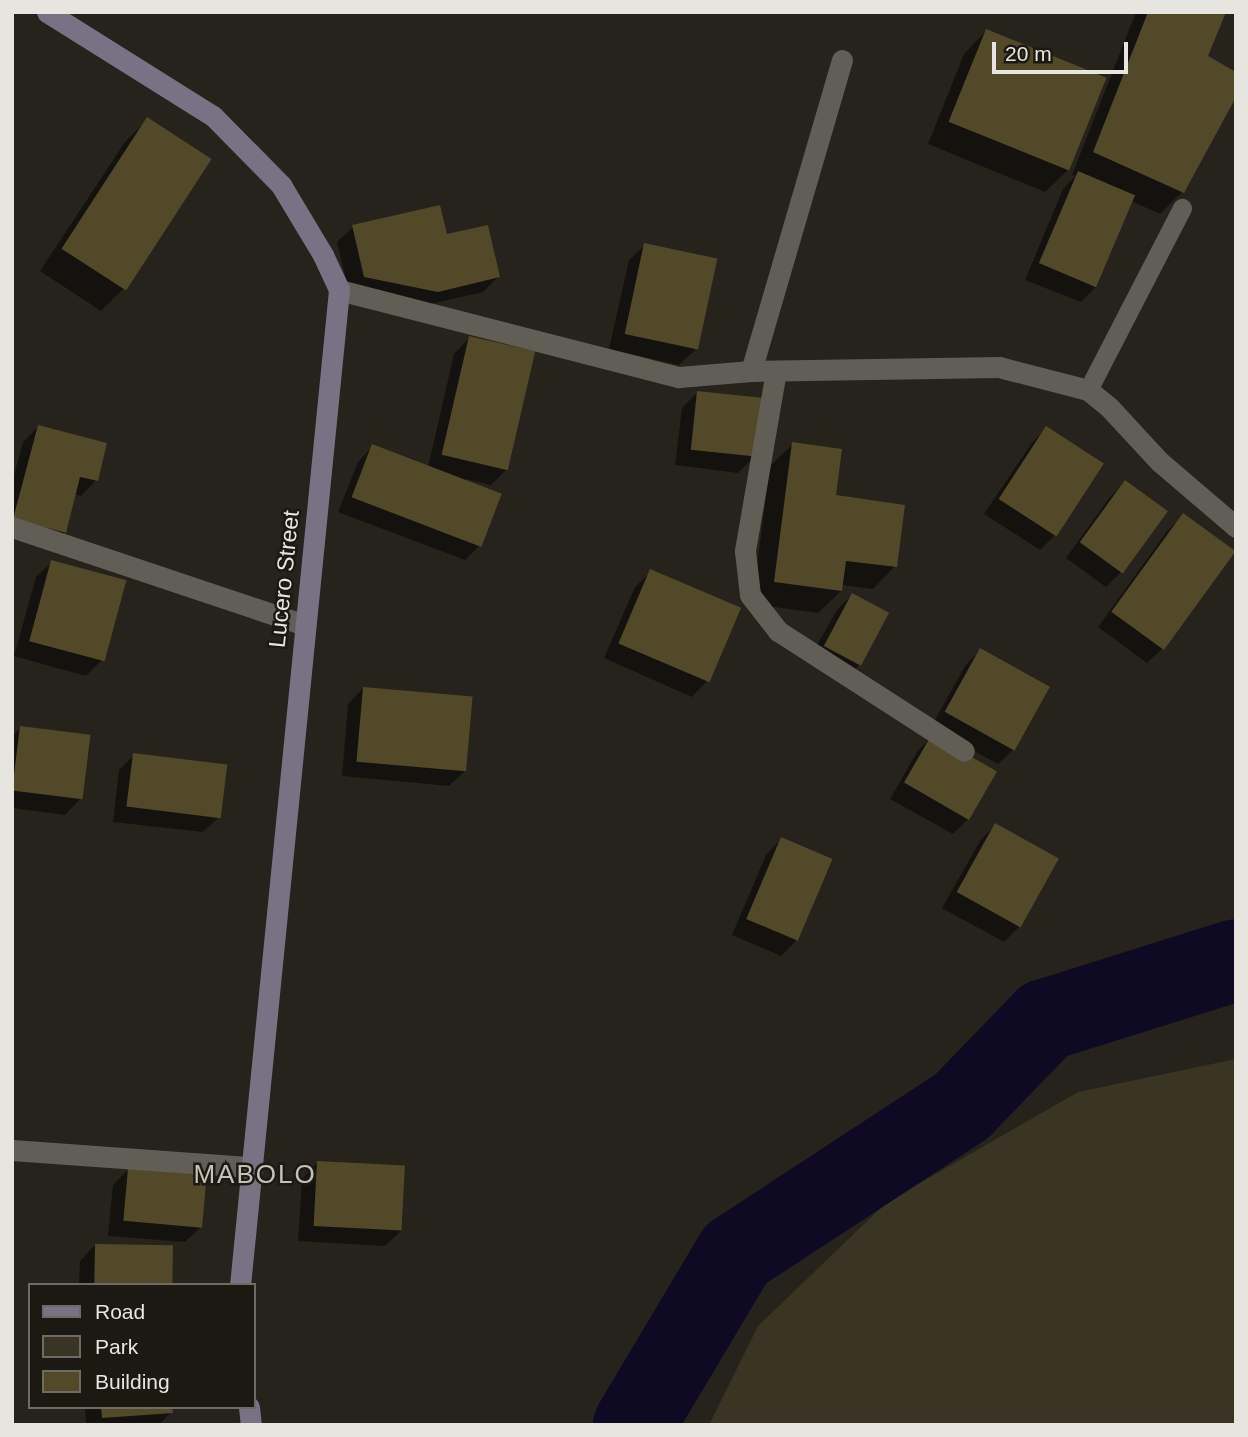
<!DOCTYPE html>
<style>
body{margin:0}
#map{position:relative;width:1248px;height:1437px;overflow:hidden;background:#25231b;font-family:Arial,sans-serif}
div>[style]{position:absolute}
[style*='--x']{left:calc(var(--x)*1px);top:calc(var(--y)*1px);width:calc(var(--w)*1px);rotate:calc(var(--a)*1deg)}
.green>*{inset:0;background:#3a3523}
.shadow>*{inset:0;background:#0007}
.river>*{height:82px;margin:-41px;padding:0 41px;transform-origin:41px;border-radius:41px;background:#0f0a23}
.building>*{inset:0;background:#524929;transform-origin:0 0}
.lane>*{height:19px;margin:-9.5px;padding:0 9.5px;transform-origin:9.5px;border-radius:9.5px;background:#605e55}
.street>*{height:21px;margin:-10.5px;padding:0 10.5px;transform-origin:10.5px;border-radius:10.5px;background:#605e55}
.secondary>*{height:21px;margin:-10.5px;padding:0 10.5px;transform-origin:10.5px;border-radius:10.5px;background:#787384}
span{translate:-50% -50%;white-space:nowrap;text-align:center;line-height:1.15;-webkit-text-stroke:5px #1b1912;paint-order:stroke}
.street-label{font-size:23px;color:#e6e5e0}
.quarter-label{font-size:26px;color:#c4c1b6;letter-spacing:2px}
.frame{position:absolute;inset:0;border:14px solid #e6e5e0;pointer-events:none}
.legend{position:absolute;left:28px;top:1283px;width:228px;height:126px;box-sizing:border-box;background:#1b1912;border:2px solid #6c6b64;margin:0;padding:9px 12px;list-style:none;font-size:21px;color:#e6e5e0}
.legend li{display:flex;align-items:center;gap:14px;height:35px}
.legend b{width:35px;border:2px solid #6c6b64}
.scale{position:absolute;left:992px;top:42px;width:136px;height:32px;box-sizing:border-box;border:4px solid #e6e5e0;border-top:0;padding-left:9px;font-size:21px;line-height:24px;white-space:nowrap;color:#e6e5e0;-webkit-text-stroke:5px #1b1912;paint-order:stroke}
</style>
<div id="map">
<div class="green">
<div style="clip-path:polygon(1236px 1059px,1236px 1425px,709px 1425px,758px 1326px,887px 1202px,1078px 1092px)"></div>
</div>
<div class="shadow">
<div style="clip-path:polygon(1136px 12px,1224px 12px,1206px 57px,1182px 192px,1160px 214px,1131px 201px,1096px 287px,1081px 302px,1025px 280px,1063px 189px,1075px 176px,1072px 175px)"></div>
<div style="clip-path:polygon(986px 31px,1068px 170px,1045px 192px,928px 144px,964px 54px)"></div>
<div style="clip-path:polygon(147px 120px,209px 160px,123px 289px,101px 311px,40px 271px,125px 142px)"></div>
<div style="clip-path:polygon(353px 227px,445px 236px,498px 277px,483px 292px,422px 306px,349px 292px,337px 242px)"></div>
<div style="clip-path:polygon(645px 245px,695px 350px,679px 365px,609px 349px,629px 260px)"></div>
<div style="clip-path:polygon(469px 338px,506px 470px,491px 485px,466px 479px,480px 545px,465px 560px,338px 512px,358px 462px,373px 446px,428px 467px,454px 354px)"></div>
<div style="clip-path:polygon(697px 393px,753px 458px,738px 473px,675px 465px,682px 408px)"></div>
<div style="clip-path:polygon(38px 427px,96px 480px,81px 496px,74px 494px,65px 532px,49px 547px,12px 538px,12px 483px,23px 442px)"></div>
<div style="clip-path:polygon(1046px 428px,1055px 535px,1040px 550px,984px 514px,1031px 444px)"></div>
<div style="clip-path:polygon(793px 444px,895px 566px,873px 589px,841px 585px,841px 591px,818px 613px,752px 604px,770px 466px)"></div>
<div style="clip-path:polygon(1125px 482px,1121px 572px,1106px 587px,1066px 558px,1110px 497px)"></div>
<div style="clip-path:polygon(1184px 515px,1233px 551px,1163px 648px,1147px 663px,1098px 627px,1168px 530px)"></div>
<div style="clip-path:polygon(52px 562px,102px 660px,86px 676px,14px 656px,36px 577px)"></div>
<div style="clip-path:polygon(651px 572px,707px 681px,692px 697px,604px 658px,635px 587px)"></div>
<div style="clip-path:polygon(852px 595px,859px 665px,843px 680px,808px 661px,837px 610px)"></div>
<div style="clip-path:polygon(980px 650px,1014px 749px,998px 764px,931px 727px,965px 666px)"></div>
<div style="clip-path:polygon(363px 688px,465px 771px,449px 786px,342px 776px,348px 704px)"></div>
<div style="clip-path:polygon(21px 728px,80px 799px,65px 815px,12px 808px,12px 736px)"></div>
<div style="clip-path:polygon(932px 736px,968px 819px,953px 834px,890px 799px,917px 752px)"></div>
<div style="clip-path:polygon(134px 755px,219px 817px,203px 832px,113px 822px,119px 770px)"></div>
<div style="clip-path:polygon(995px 825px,1019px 927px,1004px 942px,942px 908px,980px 841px)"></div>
<div style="clip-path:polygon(781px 839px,796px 941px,781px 956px,732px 935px,766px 855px)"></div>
<div style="clip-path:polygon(317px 1163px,401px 1231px,385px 1246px,298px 1241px,302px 1179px)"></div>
<div style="clip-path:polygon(128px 1170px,201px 1227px,185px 1242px,108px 1236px,113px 1185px)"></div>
<div style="clip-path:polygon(95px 1245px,170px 1285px,79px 1285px,80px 1261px)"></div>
<div style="clip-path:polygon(85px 1407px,171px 1407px,171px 1412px,159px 1425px,86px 1425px)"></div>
</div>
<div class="river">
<div style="--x:634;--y:1425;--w:199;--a:-59.2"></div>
<div style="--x:736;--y:1254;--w:270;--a:-33.2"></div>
<div style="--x:962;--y:1106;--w:120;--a:-46"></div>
<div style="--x:1045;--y:1020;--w:200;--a:-17.4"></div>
</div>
<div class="building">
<div style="clip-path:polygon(1148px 12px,1226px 12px,1208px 56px,1236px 72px,1236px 97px,1184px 193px,1093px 152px)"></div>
<div style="left:986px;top:29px;width:130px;height:100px;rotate:22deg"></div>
<div style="left:147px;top:117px;width:77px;height:157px;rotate:33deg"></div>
<div style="left:1078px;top:171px;width:62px;height:100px;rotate:23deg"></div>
<div style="clip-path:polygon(440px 205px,447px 234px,488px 225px,500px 277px,438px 292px,364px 277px,352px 225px)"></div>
<div style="left:644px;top:243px;width:75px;height:93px;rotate:12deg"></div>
<div style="left:469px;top:336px;width:68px;height:122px;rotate:13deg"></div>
<div style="left:697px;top:391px;width:65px;height:59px;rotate:6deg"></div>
<div style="clip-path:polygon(38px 425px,107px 443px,98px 481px,80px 477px,66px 533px,13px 519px)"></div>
<div style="left:1046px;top:426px;width:69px;height:87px;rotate:33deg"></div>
<div style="clip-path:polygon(792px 442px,842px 449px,836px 495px,905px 505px,897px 567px,846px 561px,842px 591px,774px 582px)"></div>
<div style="left:372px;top:444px;width:139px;height:57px;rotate:21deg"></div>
<div style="left:1125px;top:480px;width:53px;height:77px;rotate:36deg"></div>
<div style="left:1183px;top:513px;width:65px;height:122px;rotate:36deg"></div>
<div style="left:51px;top:560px;width:78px;height:84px;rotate:15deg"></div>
<div style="left:650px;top:569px;width:99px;height:81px;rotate:23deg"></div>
<div style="left:852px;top:593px;width:42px;height:60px;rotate:28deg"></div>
<div style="left:980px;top:648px;width:80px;height:73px;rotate:29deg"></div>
<div style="left:363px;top:687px;width:110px;height:75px;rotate:5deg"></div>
<div style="left:20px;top:726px;width:71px;height:65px;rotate:7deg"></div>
<div style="left:932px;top:734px;width:75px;height:56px;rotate:30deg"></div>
<div style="left:133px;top:753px;width:95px;height:54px;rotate:7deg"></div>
<div style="left:995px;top:823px;width:73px;height:79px;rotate:29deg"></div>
<div style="left:781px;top:837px;width:56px;height:89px;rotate:23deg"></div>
<div style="left:317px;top:1161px;width:88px;height:65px;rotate:3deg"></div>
<div style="left:128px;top:1168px;width:79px;height:53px;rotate:5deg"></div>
<div style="left:95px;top:1244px;width:78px;height:41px;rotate:1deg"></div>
<div style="clip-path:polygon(101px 1407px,172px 1407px,173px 1413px,102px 1418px)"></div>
</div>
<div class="lane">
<div style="--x:1088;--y:390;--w:205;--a:-62.7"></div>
</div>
<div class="street">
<div style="--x:339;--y:290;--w:351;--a:14.4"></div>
<div style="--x:679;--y:377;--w:72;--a:-4.8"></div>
<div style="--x:751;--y:371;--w:248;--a:-0.9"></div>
<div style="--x:999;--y:367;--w:92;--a:14.5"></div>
<div style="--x:1088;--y:390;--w:27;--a:39"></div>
<div style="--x:1109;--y:407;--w:75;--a:47.2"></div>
<div style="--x:1160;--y:462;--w:100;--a:40.5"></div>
<div style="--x:751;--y:371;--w:324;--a:-73.7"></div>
<div style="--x:776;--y:371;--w:183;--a:99.8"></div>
<div style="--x:745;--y:551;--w:44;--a:83.5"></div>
<div style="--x:750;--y:595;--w:46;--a:52.1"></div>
<div style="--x:778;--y:631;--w:221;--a:32.8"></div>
<div style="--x:12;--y:527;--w:309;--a:18.5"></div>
<div style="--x:12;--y:1150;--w:240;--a:4.1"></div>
</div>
<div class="secondary">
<div style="--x:47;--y:12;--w:196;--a:32.1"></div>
<div style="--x:213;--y:116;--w:97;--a:45.4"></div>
<div style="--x:281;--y:185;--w:82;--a:59"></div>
<div style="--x:323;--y:255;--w:38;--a:65"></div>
<div style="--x:339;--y:290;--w:1000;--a:95.68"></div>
<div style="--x:249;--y:1407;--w:18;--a:84"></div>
</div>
<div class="street-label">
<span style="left:284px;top:579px;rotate:-84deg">Lucero Street</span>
</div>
<div class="quarter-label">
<span style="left:255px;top:1175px">MABOLO</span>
</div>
<div class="frame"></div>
<ul class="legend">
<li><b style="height:9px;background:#787384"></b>Road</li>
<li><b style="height:19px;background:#3a3523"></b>Park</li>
<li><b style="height:19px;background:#524929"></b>Building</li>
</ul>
<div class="scale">20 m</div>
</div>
